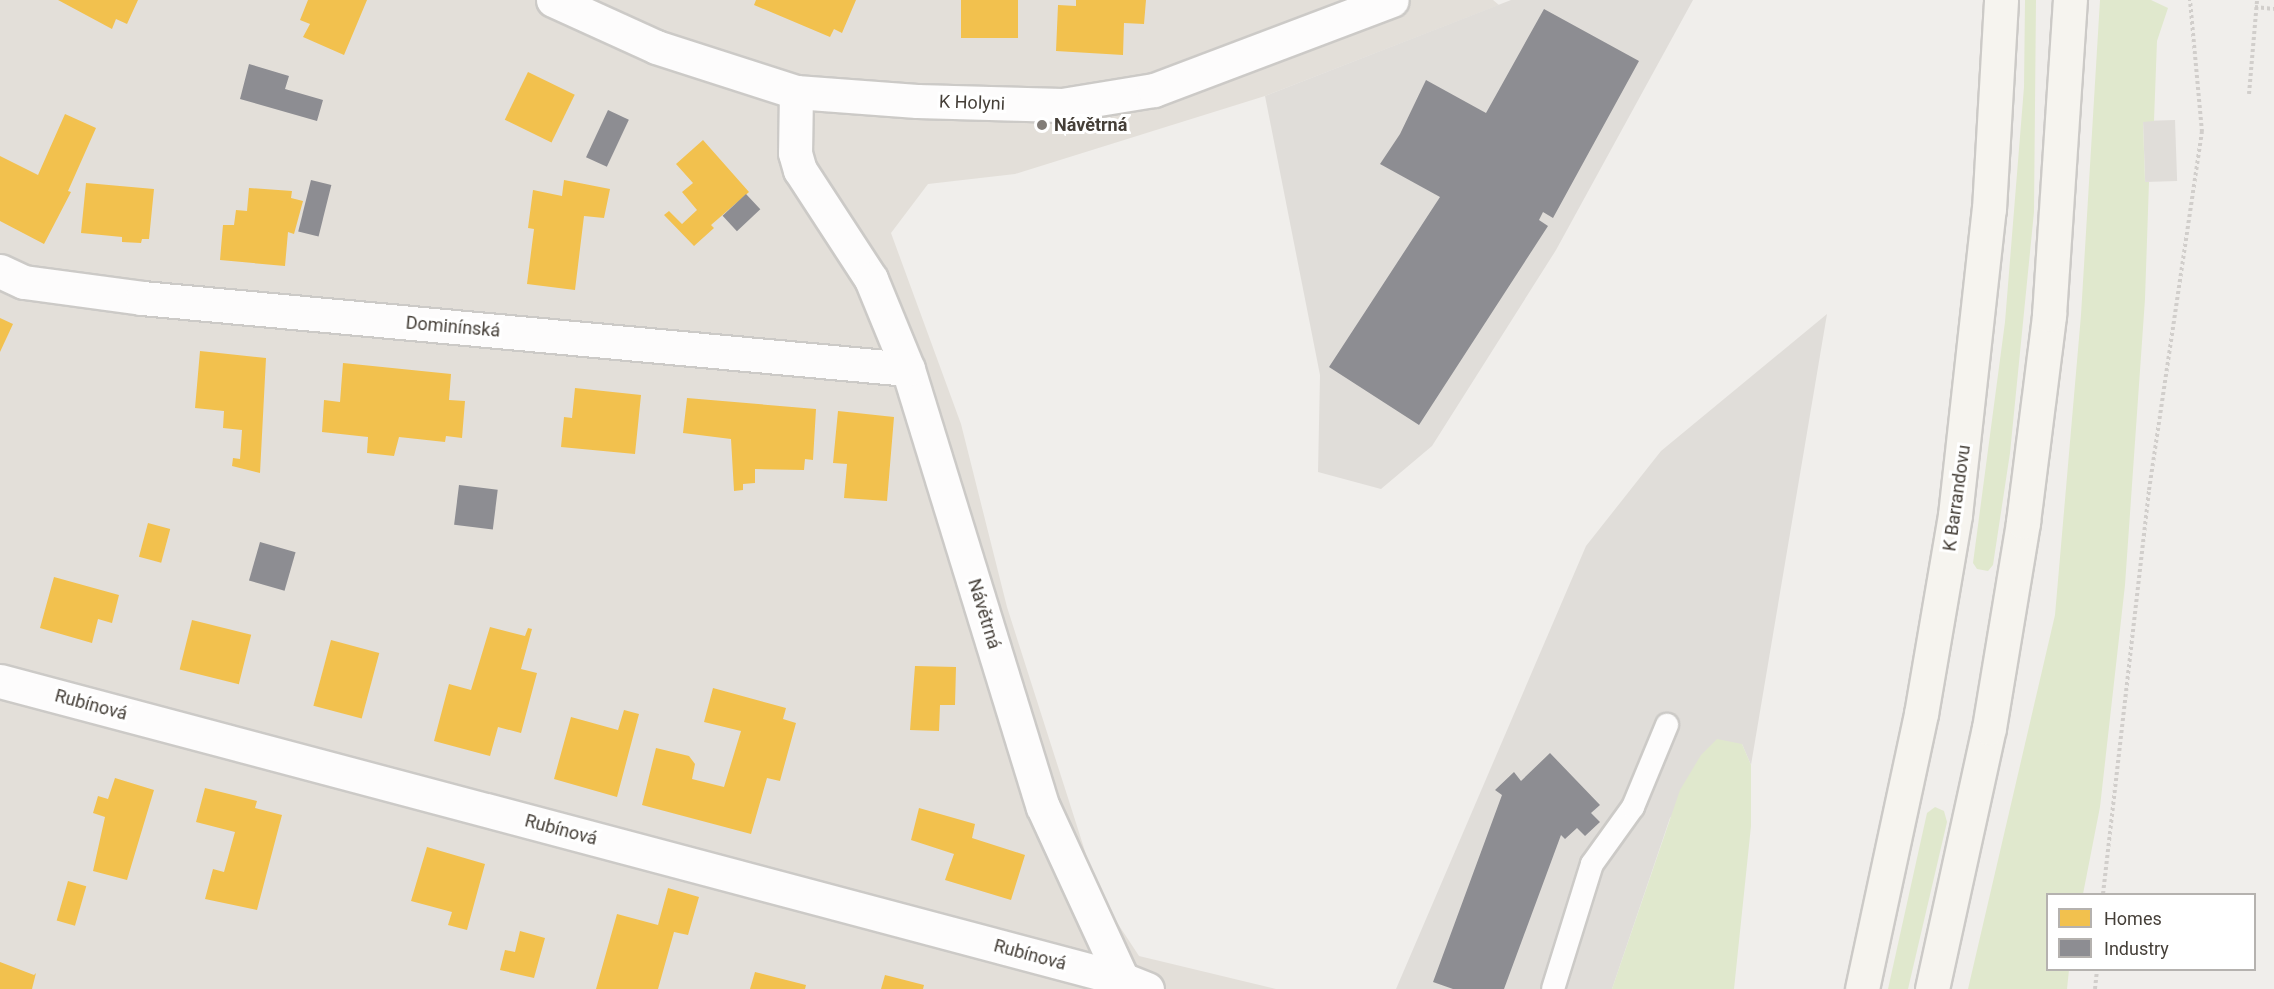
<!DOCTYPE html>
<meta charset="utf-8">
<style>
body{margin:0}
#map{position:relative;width:2274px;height:989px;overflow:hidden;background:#f0eeeb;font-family:Roboto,sans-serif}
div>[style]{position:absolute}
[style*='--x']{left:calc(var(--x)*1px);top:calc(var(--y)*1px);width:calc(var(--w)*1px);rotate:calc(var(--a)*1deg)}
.residential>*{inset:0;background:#e3dfd9}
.industrial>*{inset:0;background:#e0ddd9;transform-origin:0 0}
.green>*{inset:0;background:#e0e8cd}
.homes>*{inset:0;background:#f2c14e;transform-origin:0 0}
.industry>*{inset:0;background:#8d8d92;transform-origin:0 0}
.path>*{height:4px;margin-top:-2px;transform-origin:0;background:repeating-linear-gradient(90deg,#d1cecb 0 3px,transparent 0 6px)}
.roads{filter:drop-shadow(2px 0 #cccac7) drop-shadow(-2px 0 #cccac7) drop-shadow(0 2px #cccac7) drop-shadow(0 -2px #cccac7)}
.service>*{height:22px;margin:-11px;padding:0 11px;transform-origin:11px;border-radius:11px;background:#fdfcfc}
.minor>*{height:33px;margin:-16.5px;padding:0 16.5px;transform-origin:16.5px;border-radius:16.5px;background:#fdfcfc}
.tertiary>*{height:33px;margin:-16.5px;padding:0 16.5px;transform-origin:16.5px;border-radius:16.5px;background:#fdfcfc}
.secondary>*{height:33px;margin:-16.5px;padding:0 16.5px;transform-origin:16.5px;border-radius:16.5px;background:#f6f4ef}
.dots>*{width:16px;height:16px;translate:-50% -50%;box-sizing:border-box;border:3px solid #fff;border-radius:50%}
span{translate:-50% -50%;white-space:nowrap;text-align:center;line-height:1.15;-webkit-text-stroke:6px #fff;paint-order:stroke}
.street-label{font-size:18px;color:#453f38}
.poi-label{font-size:18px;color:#453f38;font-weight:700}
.left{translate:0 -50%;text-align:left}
.legend{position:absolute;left:2046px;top:893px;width:210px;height:78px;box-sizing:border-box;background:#fff;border:2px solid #b5b2af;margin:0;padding:8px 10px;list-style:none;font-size:18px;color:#453f38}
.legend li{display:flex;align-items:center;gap:12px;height:30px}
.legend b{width:30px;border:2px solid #b5b2af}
</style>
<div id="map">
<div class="residential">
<div style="clip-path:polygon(0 0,1493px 0,1499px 5px,1265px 96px,1015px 174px,928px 184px,891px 233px,961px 424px,1007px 607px,1099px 895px,1139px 956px,1276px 989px,0 989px)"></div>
</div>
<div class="industrial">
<div style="clip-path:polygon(1511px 0,1693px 0,1556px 250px,1432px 446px,1381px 489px,1318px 472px,1320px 375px,1265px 96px)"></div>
<div style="left:2175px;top:120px;width:61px;height:32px;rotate:88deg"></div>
<div style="clip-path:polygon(1827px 314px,1751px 765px,1742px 744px,1670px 818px,1612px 989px,1396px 989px,1586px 546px,1661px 451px)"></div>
</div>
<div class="green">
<div style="clip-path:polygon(2025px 0,2036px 0,2034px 212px,2010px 453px,1993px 565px,1988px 571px,1977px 569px,1973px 563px,2005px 322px,2024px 87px)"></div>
<div style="clip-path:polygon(2100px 0,2151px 0,2168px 8px,2157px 41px,2154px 121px,2143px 122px,2145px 182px,2149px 182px,2145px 299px,2125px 585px,2100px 807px,2083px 894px,2048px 894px,2048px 970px,2069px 970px,2067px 989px,1968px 989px,2055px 615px,2081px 315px)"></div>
<div style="clip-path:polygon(1717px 739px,1742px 744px,1751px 765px,1751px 826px,1734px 989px,1612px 989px,1680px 790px,1701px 755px)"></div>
<div style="clip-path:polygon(1935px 807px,1944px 811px,1947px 822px,1908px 989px,1888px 989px,1927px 813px)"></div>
</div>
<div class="homes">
<div style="clip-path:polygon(58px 0,138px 0,127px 24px,116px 19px,112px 29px)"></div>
<div style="clip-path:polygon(308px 0,367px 0,344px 55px,303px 37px,310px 24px,300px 20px)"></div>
<div style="clip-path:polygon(756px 0,856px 0,842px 33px,834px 29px,830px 37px,754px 5px)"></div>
<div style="left:961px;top:0;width:57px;height:38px"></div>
<div style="clip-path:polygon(1076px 0,1146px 0,1144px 24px,1124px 23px,1123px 55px,1056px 51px,1058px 5px,1076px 6px)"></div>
<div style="left:528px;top:72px;width:52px;height:53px;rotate:26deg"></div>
<div style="clip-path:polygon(65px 114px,96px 128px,68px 191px,71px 192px,44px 244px,0 221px,0 156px,38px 175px)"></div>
<div style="clip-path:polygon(703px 140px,749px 192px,711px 225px,714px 228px,694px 246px,664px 215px,669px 211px,682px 224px,697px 210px,682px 192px,693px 183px,676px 164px)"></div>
<div style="clip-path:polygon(564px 180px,610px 189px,604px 218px,584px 216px,575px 290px,527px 284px,534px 229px,528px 228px,533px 190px,562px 196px)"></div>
<div style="clip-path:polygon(86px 183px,154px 189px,149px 239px,142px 239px,141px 243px,122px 242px,122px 237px,81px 233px)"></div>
<div style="clip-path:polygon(249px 188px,292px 191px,291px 198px,303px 201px,294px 234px,288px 232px,285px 266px,220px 260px,223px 225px,234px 225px,236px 210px,247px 211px)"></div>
<div style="clip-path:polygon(0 318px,13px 324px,0 352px)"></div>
<div style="clip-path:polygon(200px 351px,266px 358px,260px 473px,232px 466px,233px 458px,240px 459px,242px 430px,223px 428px,224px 411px,195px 408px)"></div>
<div style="clip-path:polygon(343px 363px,451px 374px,449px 400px,465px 401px,462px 438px,446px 436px,445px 442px,399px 437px,394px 456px,367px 453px,368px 437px,322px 432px,324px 400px,340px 402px)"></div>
<div style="clip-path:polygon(575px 388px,641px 395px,635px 454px,561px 447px,564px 417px,572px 418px)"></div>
<div style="clip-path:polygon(687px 398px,816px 409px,813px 460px,805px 459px,804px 470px,755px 469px,755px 483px,743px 484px,743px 490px,734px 491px,731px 439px,683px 433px)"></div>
<div style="clip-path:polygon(838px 411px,894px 417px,887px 501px,844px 498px,847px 464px,833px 463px)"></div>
<div style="left:148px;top:523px;width:23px;height:35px;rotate:15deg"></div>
<div style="clip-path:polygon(54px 577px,119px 595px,112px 623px,98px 619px,92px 643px,40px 628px)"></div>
<div style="left:192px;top:620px;width:61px;height:51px;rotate:14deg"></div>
<div style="clip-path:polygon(490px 627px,525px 636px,528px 628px,532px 629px,521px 669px,537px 673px,521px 733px,498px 727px,490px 756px,434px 741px,449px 684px,471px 690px)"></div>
<div style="left:331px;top:640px;width:50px;height:68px;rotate:15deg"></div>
<div style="clip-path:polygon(915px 666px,956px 667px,955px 705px,940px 705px,939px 731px,910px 730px)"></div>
<div style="clip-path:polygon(713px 688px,786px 708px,783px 719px,796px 723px,780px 781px,767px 778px,751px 834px,642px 805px,656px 748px,689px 756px,695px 764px,692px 779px,724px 787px,741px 731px,704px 722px)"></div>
<div style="clip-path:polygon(624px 710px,639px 714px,617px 797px,554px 779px,571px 717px,618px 730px)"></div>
<div style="clip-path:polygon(115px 778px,154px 790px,127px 880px,93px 871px,105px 817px,93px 813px,98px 796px,108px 799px)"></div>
<div style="clip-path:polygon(205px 788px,257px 801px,255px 808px,282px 815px,257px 910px,205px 899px,213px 869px,224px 872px,235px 832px,196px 822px)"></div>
<div style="clip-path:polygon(919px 808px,975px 824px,972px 838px,1025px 855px,1011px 900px,945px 880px,954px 854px,911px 840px)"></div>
<div style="clip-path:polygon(427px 847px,485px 864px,467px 930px,448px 925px,452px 912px,411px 901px)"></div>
<div style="left:68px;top:881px;width:19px;height:41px;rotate:16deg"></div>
<div style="clip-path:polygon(668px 888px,699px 897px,688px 935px,674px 932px,658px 989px,596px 989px,617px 914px,658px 925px)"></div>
<div style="clip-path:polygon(520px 931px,545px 938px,534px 978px,500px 970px,505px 950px,515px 952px)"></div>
<div style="clip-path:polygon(0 962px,34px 975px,36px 973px,32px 989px,0 989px)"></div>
<div style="clip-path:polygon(755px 972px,806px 985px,805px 989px,750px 989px)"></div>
<div style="clip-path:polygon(885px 975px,924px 985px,923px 989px,881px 989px)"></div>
</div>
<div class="industry">
<div style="clip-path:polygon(1544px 9px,1639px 61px,1553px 218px,1543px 212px,1539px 220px,1548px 226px,1419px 425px,1329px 367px,1440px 197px,1380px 164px,1400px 134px,1426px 80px,1486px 113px)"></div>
<div style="clip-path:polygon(249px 64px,289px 76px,285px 89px,323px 100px,317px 121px,240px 99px)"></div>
<div style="left:608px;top:110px;width:23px;height:52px;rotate:25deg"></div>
<div style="left:311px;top:180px;width:21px;height:53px;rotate:14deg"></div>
<div style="left:746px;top:194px;width:21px;height:32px;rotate:47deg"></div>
<div style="left:459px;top:485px;width:39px;height:40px;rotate:7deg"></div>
<div style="left:260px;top:542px;width:37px;height:40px;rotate:16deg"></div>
<div style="clip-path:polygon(1550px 753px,1600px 805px,1591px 813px,1600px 822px,1585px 836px,1577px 828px,1565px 839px,1561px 835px,1504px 989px,1453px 989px,1433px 982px,1502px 795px,1495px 790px,1514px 772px,1521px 781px)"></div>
</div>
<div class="path">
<div style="--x:2255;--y:7;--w:19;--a:6"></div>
<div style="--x:2249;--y:94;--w:94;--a:-85.1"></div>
<div style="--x:2103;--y:894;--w:407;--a:-83.5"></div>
<div style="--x:2149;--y:490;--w:362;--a:-81.6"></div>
<div style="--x:2202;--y:132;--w:133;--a:-95.2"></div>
<div style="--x:2095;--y:989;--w:19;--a:-84"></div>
</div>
<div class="roads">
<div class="service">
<div style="--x:1553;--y:989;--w:131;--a:-72.7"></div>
<div style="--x:1592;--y:864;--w:70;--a:-54.3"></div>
<div style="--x:1633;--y:807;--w:89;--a:-67.5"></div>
</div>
<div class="minor">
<div style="--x:796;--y:92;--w:61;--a:90.9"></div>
<div style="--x:795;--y:153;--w:18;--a:74"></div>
<div style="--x:800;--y:170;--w:130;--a:56.9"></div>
<div style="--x:871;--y:279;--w:97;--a:67.7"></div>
<div style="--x:908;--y:369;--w:458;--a:72.9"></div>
<div style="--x:1043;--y:807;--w:189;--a:65.3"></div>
<div style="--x:1122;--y:979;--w:27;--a:22"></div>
<div style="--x:0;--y:271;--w:26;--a:25"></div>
<div style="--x:24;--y:282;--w:119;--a:7.7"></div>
<div style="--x:142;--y:298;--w:769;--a:5.3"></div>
<div style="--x:0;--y:681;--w:1161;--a:14.87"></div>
</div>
<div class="tertiary">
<div style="--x:553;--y:0;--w:113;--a:24.5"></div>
<div style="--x:656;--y:47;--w:147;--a:17.8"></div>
<div style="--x:796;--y:92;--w:121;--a:4.3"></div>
<div style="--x:917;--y:101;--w:145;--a:1.6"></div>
<div style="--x:1062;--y:105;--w:93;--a:-9.3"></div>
<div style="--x:1154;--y:90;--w:254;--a:-20.7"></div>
</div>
<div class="secondary">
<div style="--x:1862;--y:989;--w:281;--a:-77.9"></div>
<div style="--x:1921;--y:714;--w:202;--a:-80.3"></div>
<div style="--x:1955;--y:515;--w:308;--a:-83.7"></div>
<div style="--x:1989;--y:209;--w:209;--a:-86.7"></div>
<div style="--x:1932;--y:989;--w:267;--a:-77.7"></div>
<div style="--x:1989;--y:728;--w:209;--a:-80.6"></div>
<div style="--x:2023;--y:522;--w:209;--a:-82.8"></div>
<div style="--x:2049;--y:315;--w:316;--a:-86.2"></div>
</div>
</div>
<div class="dots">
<div style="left:1042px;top:125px;background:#817c77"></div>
</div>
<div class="street-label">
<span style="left:972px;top:103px;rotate:2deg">K Holyni</span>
<span style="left:453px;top:327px;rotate:5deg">Dominínská</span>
<span style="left:1957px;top:498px;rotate:-82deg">K Barrandovu</span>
<span style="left:984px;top:614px;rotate:73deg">Návětrná</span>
<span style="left:91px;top:705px;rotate:15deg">Rubínová</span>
<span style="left:561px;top:830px;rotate:15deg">Rubínová</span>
<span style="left:1030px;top:955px;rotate:15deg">Rubínová</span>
</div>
<div class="poi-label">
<span class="left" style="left:1054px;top:125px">Návětrná</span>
</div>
<ul class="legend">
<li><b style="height:16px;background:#f2c14e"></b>Homes</li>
<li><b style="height:16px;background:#8d8d92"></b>Industry</li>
</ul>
</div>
